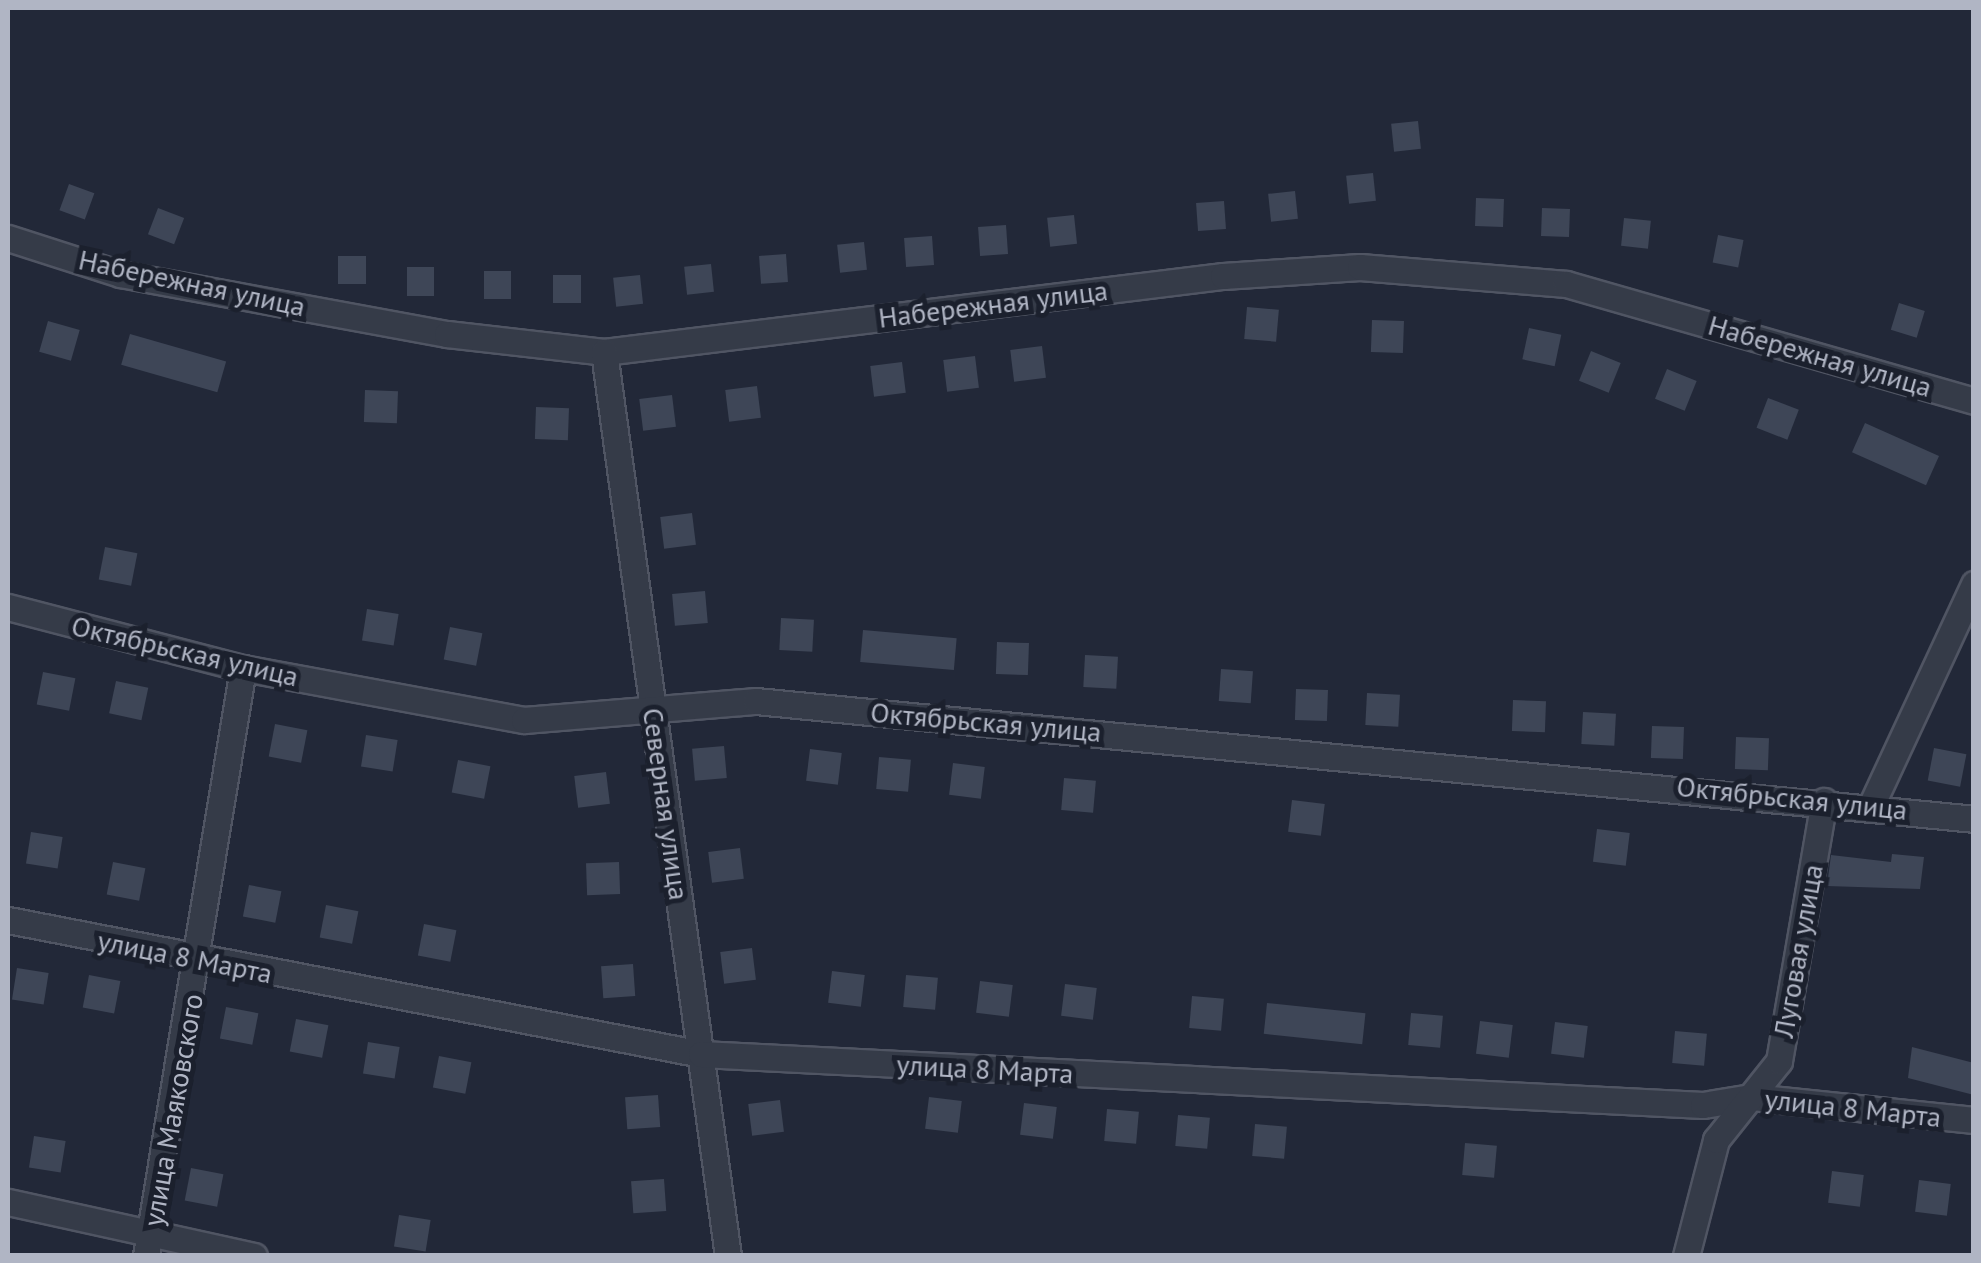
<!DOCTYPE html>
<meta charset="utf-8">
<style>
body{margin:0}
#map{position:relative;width:1981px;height:1263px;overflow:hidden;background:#222838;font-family:"PT Sans",sans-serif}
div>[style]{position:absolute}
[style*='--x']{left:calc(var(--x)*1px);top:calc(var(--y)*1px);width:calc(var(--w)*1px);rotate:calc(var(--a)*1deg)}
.building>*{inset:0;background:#3e4657;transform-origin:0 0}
.roads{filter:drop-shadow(2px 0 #505563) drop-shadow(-2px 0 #505563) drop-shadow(0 2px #505563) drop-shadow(0 -2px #505563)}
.minor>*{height:25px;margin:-12.5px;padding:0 12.5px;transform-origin:12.5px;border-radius:12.5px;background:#353b48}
span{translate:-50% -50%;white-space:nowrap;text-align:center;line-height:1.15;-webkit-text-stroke:10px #1b202d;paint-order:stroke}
.street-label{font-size:28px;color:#b0b5c4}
.frame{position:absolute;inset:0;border:10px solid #b0b5c4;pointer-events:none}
</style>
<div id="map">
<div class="building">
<div style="left:1418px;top:121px;width:28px;height:27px;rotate:84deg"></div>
<div style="left:1373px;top:173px;width:28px;height:27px;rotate:84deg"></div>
<div style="left:69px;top:184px;width:27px;height:28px;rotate:20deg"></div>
<div style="left:1295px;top:191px;width:28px;height:27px;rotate:84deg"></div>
<div style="left:1476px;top:198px;width:28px;height:28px;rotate:2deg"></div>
<div style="left:1224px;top:201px;width:28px;height:28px;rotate:86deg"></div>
<div style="left:158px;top:208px;width:28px;height:28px;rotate:21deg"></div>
<div style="left:1542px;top:208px;width:28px;height:28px;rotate:2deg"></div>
<div style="left:1074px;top:215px;width:29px;height:27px;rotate:84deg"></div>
<div style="left:1624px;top:218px;width:27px;height:28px;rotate:6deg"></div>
<div style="left:1006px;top:225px;width:29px;height:28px;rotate:86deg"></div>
<div style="left:1718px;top:235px;width:26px;height:28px;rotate:11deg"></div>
<div style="left:932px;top:236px;width:29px;height:28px;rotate:86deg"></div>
<div style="left:864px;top:242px;width:28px;height:27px;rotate:84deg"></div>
<div style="left:786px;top:254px;width:28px;height:27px;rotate:86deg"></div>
<div style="left:338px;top:256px;width:28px;height:28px"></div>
<div style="left:711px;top:264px;width:28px;height:27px;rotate:84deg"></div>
<div style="left:407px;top:267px;width:27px;height:29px"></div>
<div style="left:484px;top:271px;width:27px;height:28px"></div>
<div style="left:553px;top:275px;width:28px;height:28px"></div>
<div style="left:640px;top:275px;width:29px;height:27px;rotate:84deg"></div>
<div style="left:1899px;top:303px;width:27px;height:28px;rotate:17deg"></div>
<div style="left:1247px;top:307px;width:32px;height:32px;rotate:5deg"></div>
<div style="left:1372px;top:320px;width:32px;height:32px;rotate:2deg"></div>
<div style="left:48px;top:321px;width:33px;height:32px;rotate:16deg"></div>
<div style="left:1529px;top:328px;width:33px;height:32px;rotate:12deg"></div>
<div style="left:130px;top:334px;width:100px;height:32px;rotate:16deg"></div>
<div style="left:1042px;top:346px;width:32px;height:32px;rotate:83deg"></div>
<div style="left:1591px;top:351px;width:32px;height:32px;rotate:22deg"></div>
<div style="left:975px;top:356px;width:32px;height:32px;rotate:83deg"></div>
<div style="left:902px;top:362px;width:31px;height:32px;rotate:83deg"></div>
<div style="left:1667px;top:369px;width:32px;height:32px;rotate:22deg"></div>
<div style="left:757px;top:386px;width:32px;height:32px;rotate:83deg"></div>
<div style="left:365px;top:390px;width:33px;height:32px;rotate:2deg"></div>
<div style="left:672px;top:395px;width:32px;height:33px;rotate:83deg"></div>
<div style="left:1768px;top:398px;width:33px;height:32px;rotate:21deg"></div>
<div style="left:536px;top:407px;width:33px;height:32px;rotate:2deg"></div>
<div style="left:1865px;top:423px;width:81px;height:32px;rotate:24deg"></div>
<div style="left:692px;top:513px;width:32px;height:32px;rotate:83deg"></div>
<div style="left:105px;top:547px;width:33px;height:33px;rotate:11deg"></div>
<div style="left:705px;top:591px;width:32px;height:33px;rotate:85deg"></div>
<div style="left:367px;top:609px;width:32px;height:32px;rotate:9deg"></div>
<div style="left:781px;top:618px;width:33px;height:32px;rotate:3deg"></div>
<div style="left:450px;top:627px;width:33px;height:33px;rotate:11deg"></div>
<div style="left:863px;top:630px;width:94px;height:32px;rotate:5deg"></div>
<div style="left:997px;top:642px;width:32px;height:32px;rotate:2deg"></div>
<div style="left:1085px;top:655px;width:33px;height:32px;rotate:3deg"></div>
<div style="left:1221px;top:669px;width:32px;height:32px;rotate:4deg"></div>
<div style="left:43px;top:672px;width:33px;height:33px;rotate:11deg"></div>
<div style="left:116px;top:681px;width:33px;height:33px;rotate:12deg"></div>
<div style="left:1296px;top:689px;width:32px;height:31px;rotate:2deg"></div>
<div style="left:1367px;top:693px;width:33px;height:32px;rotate:3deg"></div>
<div style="left:1513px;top:700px;width:33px;height:31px;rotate:2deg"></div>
<div style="left:1583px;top:712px;width:33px;height:32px;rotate:3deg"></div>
<div style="left:275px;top:724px;width:33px;height:33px;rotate:11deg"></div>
<div style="left:1652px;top:726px;width:32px;height:32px;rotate:2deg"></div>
<div style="left:366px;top:735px;width:32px;height:32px;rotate:9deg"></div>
<div style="left:1736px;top:737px;width:33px;height:32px;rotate:2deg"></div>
<div style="left:724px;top:746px;width:32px;height:32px;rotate:85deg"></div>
<div style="left:1934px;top:748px;width:33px;height:33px;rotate:11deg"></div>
<div style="left:810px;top:749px;width:32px;height:32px;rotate:7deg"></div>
<div style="left:879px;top:757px;width:32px;height:32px;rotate:5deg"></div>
<div style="left:458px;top:760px;width:33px;height:33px;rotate:11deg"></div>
<div style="left:953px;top:763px;width:32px;height:32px;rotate:7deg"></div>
<div style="left:606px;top:772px;width:32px;height:32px;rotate:83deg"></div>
<div style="left:1064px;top:778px;width:32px;height:32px;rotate:5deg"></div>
<div style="left:1292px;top:800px;width:33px;height:32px;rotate:7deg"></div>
<div style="left:1597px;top:829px;width:33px;height:33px;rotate:7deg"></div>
<div style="left:31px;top:832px;width:32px;height:32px;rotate:9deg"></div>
<div style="left:740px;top:848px;width:31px;height:32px;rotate:83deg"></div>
<div style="clip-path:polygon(1892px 854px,1924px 857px,1920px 889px,1827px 886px,1831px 855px,1891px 862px)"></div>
<div style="left:113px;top:862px;width:33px;height:33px;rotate:11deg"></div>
<div style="left:619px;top:862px;width:32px;height:33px;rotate:88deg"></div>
<div style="left:249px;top:885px;width:33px;height:32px;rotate:11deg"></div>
<div style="left:326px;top:905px;width:33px;height:33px;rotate:11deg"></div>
<div style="left:424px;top:924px;width:33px;height:32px;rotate:11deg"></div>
<div style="left:752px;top:948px;width:32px;height:32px;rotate:83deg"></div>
<div style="left:633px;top:964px;width:32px;height:32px;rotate:86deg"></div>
<div style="left:17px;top:968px;width:32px;height:32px;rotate:9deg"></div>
<div style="left:832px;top:971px;width:33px;height:32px;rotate:7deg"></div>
<div style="left:89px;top:975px;width:32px;height:33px;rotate:11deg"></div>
<div style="left:906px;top:975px;width:32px;height:32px;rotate:5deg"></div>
<div style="left:980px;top:981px;width:33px;height:32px;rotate:7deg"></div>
<div style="left:1065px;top:984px;width:32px;height:32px;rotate:7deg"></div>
<div style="left:1192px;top:996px;width:32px;height:32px;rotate:5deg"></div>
<div style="left:1267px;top:1003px;width:99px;height:31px;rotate:6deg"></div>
<div style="left:226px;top:1007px;width:33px;height:32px;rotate:11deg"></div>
<div style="left:1411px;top:1013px;width:32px;height:32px;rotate:5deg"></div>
<div style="left:296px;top:1019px;width:33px;height:33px;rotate:11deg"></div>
<div style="left:1480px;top:1021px;width:33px;height:33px;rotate:7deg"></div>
<div style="left:1555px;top:1022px;width:33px;height:32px;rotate:7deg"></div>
<div style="left:1675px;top:1031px;width:32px;height:32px;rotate:5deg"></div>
<div style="left:368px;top:1042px;width:32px;height:32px;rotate:9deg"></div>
<div style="clip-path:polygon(1912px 1047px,1974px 1063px,1974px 1095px,1908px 1078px)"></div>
<div style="left:439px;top:1056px;width:33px;height:32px;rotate:11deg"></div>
<div style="left:658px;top:1095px;width:32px;height:33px;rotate:86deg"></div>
<div style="left:929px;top:1097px;width:33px;height:32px;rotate:7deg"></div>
<div style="left:780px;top:1100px;width:32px;height:32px;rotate:83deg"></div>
<div style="left:1024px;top:1103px;width:33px;height:32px;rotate:7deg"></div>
<div style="left:1107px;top:1109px;width:32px;height:32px;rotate:5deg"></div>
<div style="left:1178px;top:1115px;width:32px;height:31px;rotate:5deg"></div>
<div style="left:1255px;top:1124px;width:32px;height:32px;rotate:5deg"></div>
<div style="left:34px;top:1136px;width:32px;height:32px;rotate:9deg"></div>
<div style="left:1465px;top:1143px;width:32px;height:32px;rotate:5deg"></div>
<div style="left:191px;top:1168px;width:33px;height:33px;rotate:11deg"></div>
<div style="left:1832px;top:1171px;width:32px;height:32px;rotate:7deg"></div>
<div style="left:664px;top:1179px;width:32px;height:33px;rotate:86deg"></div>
<div style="left:1919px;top:1180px;width:32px;height:32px;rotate:7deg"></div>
<div style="left:399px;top:1215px;width:32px;height:32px;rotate:9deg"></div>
</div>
<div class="roads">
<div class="minor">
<div style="--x:8;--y:238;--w:118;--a:17.8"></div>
<div style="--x:120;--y:274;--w:332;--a:10.4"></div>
<div style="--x:447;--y:334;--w:158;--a:6.5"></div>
<div style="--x:604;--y:352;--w:624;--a:-7"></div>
<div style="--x:1223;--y:276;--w:137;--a:-3.8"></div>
<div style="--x:1360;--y:267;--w:207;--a:4.7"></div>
<div style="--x:1566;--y:284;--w:424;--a:16"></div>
<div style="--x:604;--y:352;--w:912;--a:82.19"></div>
<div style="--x:8;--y:607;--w:243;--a:14.6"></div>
<div style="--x:243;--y:668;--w:286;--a:10.5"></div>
<div style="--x:524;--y:720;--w:233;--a:-4.7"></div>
<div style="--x:756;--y:701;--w:1224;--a:5.53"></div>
<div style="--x:1871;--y:806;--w:245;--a:-65.1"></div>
<div style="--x:8;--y:920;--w:706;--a:10.94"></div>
<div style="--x:701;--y:1054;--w:1003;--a:2.91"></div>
<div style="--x:1703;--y:1105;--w:50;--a:-9.3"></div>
<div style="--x:1752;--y:1097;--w:223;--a:5.9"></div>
<div style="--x:8;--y:1202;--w:252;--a:12.4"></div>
<div style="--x:146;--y:1256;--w:596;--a:-80.63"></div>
<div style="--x:1686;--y:1256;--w:120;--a:-75.5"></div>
<div style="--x:1716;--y:1140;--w:101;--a:-51.4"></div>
<div style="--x:1779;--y:1061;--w:264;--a:-80.2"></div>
</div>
</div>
<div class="street-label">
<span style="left:192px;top:283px;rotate:12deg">Набережная улица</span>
<span style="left:993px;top:304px;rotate:-7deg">Набережная улица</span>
<span style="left:1820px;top:356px;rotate:16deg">Набережная улица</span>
<span style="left:185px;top:651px;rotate:13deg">Октябрьская улица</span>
<span style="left:986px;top:722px;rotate:5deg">Октябрьская улица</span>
<span style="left:1792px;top:798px;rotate:6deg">Октябрьская улица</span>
<span style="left:666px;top:804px;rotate:82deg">Северная улица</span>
<span style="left:1798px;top:951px;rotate:-80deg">Луговая улица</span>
<span style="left:185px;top:957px;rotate:11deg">улица 8 Марта</span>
<span style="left:985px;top:1069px;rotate:3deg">улица 8 Марта</span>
<span style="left:1853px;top:1108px;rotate:6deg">улица 8 Марта</span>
<span style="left:173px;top:1110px;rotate:-80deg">улица Маяковского</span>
</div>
<div class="frame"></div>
</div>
